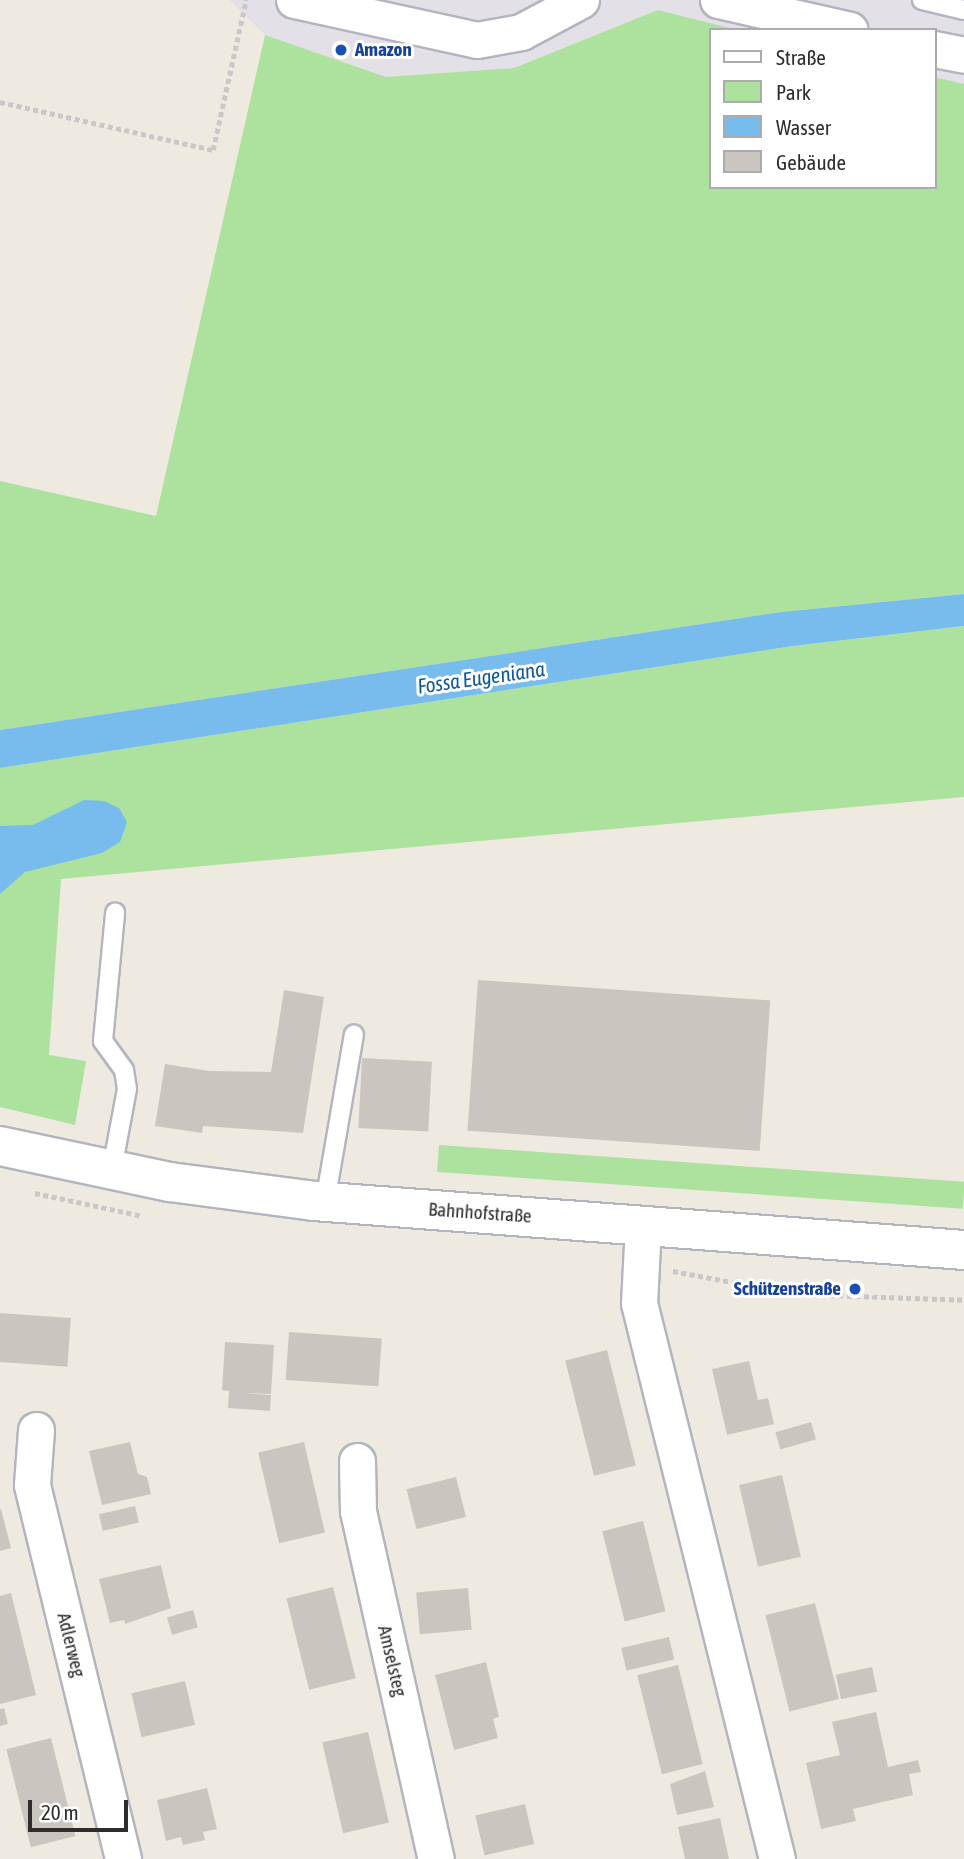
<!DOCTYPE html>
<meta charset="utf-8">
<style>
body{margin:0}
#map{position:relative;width:964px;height:1859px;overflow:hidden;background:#eeeae0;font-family:"Asap Condensed",sans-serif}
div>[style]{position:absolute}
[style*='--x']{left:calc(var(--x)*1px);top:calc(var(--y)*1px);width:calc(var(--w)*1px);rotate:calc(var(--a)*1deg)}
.industrial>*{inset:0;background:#e3e0e7}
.green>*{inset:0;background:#ace29e;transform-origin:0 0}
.water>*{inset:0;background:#77bcec}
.building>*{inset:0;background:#cac6bf;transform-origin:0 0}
.path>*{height:4.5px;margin-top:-2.25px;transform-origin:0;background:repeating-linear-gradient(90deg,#c8c8c8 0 5px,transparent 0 8.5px)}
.roads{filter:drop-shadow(2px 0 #b3b4c0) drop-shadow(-2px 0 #b3b4c0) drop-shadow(0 2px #b3b4c0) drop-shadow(0 -2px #b3b4c0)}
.lane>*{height:18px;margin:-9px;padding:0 9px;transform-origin:9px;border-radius:9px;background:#fff}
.street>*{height:35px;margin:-17.5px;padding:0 17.5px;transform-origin:17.5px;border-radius:17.5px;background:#fff}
.secondary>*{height:38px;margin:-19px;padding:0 19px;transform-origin:19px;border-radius:19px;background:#fff}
.dots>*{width:19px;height:19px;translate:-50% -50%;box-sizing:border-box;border:4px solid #fff;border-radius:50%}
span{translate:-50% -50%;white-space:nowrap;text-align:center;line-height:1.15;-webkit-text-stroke:6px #fff;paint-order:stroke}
.transit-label{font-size:19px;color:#164399;font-weight:700}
.left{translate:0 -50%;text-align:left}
.right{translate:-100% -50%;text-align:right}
.street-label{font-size:19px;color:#2d2d2d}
.water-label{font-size:21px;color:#12599c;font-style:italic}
.legend{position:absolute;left:709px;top:28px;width:228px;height:161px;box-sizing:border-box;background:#fff;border:2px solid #ababab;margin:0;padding:9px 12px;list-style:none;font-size:21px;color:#2d2d2d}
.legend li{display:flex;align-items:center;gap:14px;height:35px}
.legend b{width:35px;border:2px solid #ababab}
.scale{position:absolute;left:28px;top:1800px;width:100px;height:32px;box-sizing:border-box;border:4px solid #2d2d2d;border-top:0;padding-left:9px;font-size:21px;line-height:24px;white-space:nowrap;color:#2d2d2d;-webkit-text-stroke:5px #fff;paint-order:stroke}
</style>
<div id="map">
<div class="industrial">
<div style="clip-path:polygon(229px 0,964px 0,964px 84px,934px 77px,934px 30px,738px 30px,658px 10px,514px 68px,386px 77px,265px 35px)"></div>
</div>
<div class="green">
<div style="clip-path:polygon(658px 10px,738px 30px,710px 30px,710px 187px,934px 187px,934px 77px,964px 84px,964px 594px,781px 612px,0 730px,0 481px,156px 516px,265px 35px,386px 77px,514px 68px)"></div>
<div style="clip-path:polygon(964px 626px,964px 797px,61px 879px,49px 1055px,86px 1061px,75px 1125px,0 1107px,0 768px,793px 646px)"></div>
<div style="left:439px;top:1145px;width:527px;height:27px;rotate:4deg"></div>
</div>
<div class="water">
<div style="clip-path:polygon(964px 594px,964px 626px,793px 646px,0 768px,0 730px,781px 612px)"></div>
<div style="clip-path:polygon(84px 800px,104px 801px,119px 808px,127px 822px,120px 842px,102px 853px,25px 872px,0 894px,0 826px,33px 825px)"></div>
</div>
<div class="building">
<div style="left:478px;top:980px;width:293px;height:151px;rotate:4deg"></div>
<div style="clip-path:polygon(284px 990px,324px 997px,303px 1133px,203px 1126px,202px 1133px,155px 1126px,165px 1064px,209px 1071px,271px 1072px)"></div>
<div style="left:362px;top:1058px;width:70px;height:70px;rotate:3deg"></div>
<div style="left:0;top:1313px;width:71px;height:49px;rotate:4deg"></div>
<div style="left:289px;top:1332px;width:93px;height:48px;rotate:4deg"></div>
<div style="clip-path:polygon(225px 1342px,274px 1345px,271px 1394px,244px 1393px,271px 1395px,270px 1411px,228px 1408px,229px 1391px,222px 1390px)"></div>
<div style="left:607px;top:1350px;width:119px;height:43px;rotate:76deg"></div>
<div style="clip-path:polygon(749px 1361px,758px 1400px,768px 1398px,774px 1424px,727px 1435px,712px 1369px)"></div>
<div style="left:811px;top:1422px;width:18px;height:37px;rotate:74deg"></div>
<div style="clip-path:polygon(130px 1442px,138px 1474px,147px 1477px,151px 1494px,102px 1505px,89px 1451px)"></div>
<div style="left:304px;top:1442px;width:93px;height:47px;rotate:77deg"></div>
<div style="left:782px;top:1475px;width:84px;height:44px;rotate:77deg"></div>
<div style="left:456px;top:1477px;width:41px;height:51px;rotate:76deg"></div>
<div style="left:135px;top:1506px;width:17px;height:37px;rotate:77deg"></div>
<div style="clip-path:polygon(1px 1509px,11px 1548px,0 1551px,0 1510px)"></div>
<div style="left:643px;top:1521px;width:93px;height:42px;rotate:76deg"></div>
<div style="clip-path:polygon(161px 1565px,171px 1608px,125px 1624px,124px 1620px,110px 1623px,99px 1579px)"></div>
<div style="left:333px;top:1587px;width:94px;height:48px;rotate:76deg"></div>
<div style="left:468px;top:1588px;width:42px;height:52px;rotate:85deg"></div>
<div style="clip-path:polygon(11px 1593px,36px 1695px,0 1704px,0 1596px)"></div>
<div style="left:815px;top:1603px;width:99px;height:51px;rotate:76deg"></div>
<div style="left:193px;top:1610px;width:18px;height:27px;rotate:74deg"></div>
<div style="left:669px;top:1637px;width:23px;height:49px;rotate:77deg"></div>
<div style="clip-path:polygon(486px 1662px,499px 1717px,493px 1719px,498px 1738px,454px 1750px,435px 1675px)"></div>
<div style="left:678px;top:1665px;width:102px;height:42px;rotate:76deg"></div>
<div style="left:872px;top:1667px;width:25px;height:37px;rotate:78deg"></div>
<div style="left:185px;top:1681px;width:45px;height:55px;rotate:77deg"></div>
<div style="clip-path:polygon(4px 1708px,8px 1724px,0 1726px,0 1709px)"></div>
<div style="clip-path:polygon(876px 1712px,888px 1767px,918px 1760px,921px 1772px,909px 1774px,913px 1795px,853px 1809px,856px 1821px,821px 1829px,806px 1763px,840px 1755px,832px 1722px)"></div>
<div style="left:368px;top:1732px;width:93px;height:47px;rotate:77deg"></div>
<div style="left:51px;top:1738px;width:101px;height:46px;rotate:76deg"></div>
<div style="clip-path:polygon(705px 1771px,714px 1807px,677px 1815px,670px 1784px)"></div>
<div style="clip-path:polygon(207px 1788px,217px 1829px,203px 1832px,205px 1840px,183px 1845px,181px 1837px,166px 1841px,157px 1800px)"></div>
<div style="left:525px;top:1804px;width:41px;height:51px;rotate:77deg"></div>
<div style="clip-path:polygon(720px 1818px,729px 1859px,685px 1859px,678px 1827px)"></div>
</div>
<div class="path">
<div style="--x:0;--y:102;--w:218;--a:12.7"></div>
<div style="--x:213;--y:150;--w:154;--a:-77.6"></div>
<div style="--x:35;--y:1193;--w:110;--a:12"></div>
<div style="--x:673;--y:1271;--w:125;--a:10.6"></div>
<div style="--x:796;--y:1294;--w:168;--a:2"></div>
</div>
<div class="roads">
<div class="lane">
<div style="--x:922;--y:0;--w:43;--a:13.4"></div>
<div style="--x:112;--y:1169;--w:81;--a:-79.4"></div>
<div style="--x:127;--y:1089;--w:19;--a:-99"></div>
<div style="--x:124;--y:1070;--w:36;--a:-126"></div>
<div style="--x:103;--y:1041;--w:129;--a:-84.6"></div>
<div style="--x:325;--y:1202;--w:170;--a:-80.2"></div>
</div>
<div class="street">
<div style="--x:294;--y:0;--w:187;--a:12.3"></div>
<div style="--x:477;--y:40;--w:45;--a:-10.3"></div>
<div style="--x:521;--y:32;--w:68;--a:-28.1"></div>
<div style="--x:718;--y:0;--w:135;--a:12.8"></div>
<div style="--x:934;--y:49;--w:31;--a:11"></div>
<div style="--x:643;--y:1225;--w:78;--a:92.9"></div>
<div style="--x:639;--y:1303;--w:573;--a:76.06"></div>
<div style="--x:36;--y:1430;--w:55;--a:94.2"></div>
<div style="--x:32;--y:1485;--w:385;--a:76.3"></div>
<div style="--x:357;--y:1461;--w:50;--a:88.9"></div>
<div style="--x:358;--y:1511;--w:357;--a:77.4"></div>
</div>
<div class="secondary">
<div style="--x:0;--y:1146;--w:174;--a:12"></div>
<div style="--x:170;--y:1182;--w:145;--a:7.5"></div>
<div style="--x:314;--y:1201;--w:652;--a:4.31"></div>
</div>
</div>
<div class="dots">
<div style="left:341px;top:50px;background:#1a4fb4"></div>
<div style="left:855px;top:1289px;background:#1a4fb4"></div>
</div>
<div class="transit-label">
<span class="left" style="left:355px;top:50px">Amazon</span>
<span class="right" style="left:841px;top:1289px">Schützenstraße</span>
</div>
<div class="street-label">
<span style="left:480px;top:1213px;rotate:4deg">Bahnhofstraße</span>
<span style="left:71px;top:1645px;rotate:76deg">Adlerweg</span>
<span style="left:392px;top:1661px;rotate:77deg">Amselsteg</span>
</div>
<div class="water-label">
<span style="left:481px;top:677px;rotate:-8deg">Fossa Eugeniana</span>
</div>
<ul class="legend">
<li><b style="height:9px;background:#fff"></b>Straße</li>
<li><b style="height:19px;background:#ace29e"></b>Park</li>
<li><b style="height:19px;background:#77bcec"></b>Wasser</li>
<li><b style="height:19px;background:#cac6bf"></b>Gebäude</li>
</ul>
<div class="scale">20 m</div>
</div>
